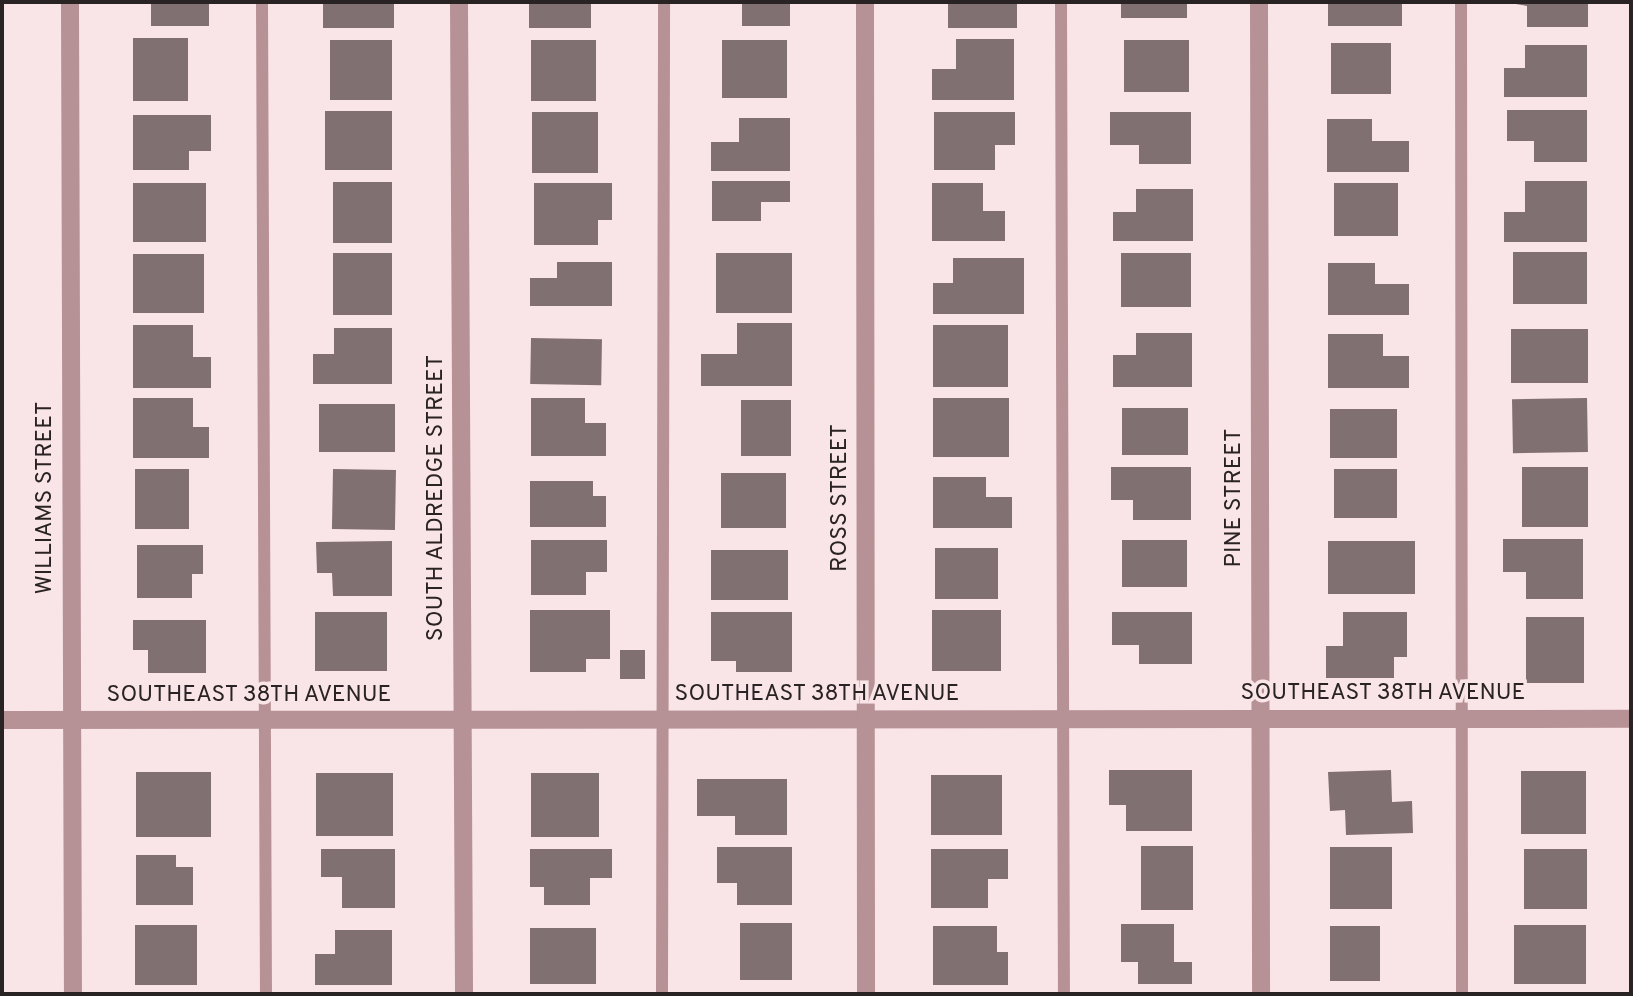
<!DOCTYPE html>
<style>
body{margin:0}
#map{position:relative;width:1633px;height:996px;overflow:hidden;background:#f9e5e7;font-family:Overpass,sans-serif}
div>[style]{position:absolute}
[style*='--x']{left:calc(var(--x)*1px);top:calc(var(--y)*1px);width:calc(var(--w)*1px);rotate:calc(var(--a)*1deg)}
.building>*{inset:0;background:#817072;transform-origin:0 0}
.service>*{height:12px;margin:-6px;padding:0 6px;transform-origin:6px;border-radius:6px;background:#b69195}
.minor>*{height:18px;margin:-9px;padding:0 9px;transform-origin:9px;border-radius:9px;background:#b69195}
.tertiary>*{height:18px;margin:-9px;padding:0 9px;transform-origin:9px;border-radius:9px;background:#b69195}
span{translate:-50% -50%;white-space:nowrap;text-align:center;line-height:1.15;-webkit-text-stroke:7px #f9e5e7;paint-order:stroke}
.street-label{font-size:23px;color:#2a2324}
.frame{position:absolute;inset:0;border:4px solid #2a2324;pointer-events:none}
</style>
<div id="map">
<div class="building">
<div style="left:151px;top:2px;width:58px;height:24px"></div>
<div style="left:323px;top:2px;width:71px;height:26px"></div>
<div style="left:529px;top:2px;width:62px;height:26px"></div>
<div style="left:742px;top:2px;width:48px;height:24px"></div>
<div style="left:948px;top:2px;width:69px;height:26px"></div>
<div style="left:1121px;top:2px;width:66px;height:16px"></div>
<div style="left:1328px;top:2px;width:74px;height:24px"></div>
<div style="clip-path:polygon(1504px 2px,1588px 2px,1588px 27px,1527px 27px,1527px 6px)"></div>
<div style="left:133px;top:38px;width:55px;height:63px"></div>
<div style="clip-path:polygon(956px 39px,1014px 39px,1014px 100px,932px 100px,932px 69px,956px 69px)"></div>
<div style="left:330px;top:40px;width:62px;height:60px"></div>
<div style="left:531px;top:40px;width:65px;height:61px"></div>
<div style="left:722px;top:40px;width:65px;height:58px"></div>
<div style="left:1124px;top:40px;width:65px;height:52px"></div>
<div style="left:1331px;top:43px;width:60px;height:51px"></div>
<div style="clip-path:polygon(1525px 45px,1587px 45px,1587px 97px,1504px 97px,1504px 68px,1525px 68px)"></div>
<div style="clip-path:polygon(1507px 110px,1587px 110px,1587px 162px,1534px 162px,1534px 141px,1507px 141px)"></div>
<div style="left:325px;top:111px;width:67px;height:59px"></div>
<div style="left:532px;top:112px;width:66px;height:61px"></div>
<div style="clip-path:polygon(934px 112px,1015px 112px,1015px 145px,995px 145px,995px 170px,934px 170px)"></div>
<div style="clip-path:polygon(1110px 112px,1191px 112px,1191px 164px,1139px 164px,1139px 145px,1110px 145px)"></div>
<div style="clip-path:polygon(133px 115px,211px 115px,211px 151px,189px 151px,189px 170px,133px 170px)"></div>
<div style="clip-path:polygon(739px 118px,790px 118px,790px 171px,711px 171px,711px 142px,739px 142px)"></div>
<div style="clip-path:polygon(1327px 119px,1372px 119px,1372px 141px,1409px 141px,1409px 172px,1327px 172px)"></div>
<div style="clip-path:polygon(712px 181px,790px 181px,790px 202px,761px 202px,761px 221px,712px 221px)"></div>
<div style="clip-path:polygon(1525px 181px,1587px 181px,1587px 242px,1504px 242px,1504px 212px,1525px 212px)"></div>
<div style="left:333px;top:182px;width:59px;height:61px"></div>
<div style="left:133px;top:183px;width:73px;height:59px"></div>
<div style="clip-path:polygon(534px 183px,612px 183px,612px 220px,598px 220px,598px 245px,534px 245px)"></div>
<div style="clip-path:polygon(932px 183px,983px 183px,983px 211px,1005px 211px,1005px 241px,932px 241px)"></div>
<div style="left:1334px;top:183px;width:64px;height:53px"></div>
<div style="clip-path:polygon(1136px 189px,1193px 189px,1193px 241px,1113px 241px,1113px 212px,1136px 212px)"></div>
<div style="left:1513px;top:252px;width:74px;height:52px"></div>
<div style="left:333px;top:253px;width:59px;height:62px"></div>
<div style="left:716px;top:253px;width:76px;height:60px"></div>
<div style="left:1121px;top:253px;width:70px;height:54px"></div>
<div style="left:133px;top:254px;width:71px;height:59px"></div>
<div style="clip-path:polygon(953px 258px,1024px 258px,1024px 314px,933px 314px,933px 283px,953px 283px)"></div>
<div style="clip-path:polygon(557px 262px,612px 262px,612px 306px,530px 306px,530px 278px,557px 278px)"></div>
<div style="clip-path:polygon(1328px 263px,1375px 263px,1375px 284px,1409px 284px,1409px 315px,1328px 315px)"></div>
<div style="clip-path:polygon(737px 323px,792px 323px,792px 386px,701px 386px,701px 354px,737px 354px)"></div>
<div style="clip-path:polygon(133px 325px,193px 325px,193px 357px,211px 357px,211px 388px,133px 388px)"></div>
<div style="left:933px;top:325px;width:75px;height:62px"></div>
<div style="clip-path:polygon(334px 328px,392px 328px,392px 384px,313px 384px,313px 354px,334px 354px)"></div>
<div style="left:1511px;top:329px;width:77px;height:54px"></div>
<div style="clip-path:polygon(1136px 333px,1192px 333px,1192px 387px,1113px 387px,1113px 355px,1136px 355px)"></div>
<div style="clip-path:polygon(1328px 334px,1383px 334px,1383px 356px,1409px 356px,1409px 388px,1328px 388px)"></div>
<div style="left:531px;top:338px;width:71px;height:46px;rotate:1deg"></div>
<div style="clip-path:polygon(133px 398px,193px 398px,193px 427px,209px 427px,209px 458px,133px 458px)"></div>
<div style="clip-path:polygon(531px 398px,585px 398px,585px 423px,606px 423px,606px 456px,531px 456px)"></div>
<div style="left:933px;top:398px;width:76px;height:59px"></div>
<div style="left:1587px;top:398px;width:54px;height:75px;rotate:89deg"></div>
<div style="left:741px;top:400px;width:50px;height:56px"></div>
<div style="left:319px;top:404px;width:76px;height:48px"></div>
<div style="left:1122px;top:408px;width:66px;height:47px"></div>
<div style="left:1330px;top:409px;width:67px;height:49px"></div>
<div style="clip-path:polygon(1111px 467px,1191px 467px,1191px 520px,1133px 520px,1133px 500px,1111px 500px)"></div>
<div style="left:1522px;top:467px;width:66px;height:60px"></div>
<div style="left:135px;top:469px;width:54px;height:60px"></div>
<div style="left:333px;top:469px;width:63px;height:60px;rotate:1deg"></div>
<div style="left:1334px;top:469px;width:63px;height:49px"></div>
<div style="left:721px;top:473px;width:65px;height:55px"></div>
<div style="clip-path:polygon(933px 477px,986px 477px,986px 497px,1012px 497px,1012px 528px,933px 528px)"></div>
<div style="clip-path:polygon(530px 481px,593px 481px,593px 496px,606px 496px,606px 527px,530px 527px)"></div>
<div style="clip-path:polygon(1503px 539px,1583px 539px,1583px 599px,1526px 599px,1526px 572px,1503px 572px)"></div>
<div style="clip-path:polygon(531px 540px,607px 540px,607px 572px,586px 572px,586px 595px,531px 595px)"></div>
<div style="left:1122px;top:540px;width:65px;height:47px"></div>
<div style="clip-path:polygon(392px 541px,392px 596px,333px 596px,332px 573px,317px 573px,316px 542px)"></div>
<div style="left:1328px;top:541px;width:87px;height:53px"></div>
<div style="clip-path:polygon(137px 545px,203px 545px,203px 574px,192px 574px,192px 598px,137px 598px)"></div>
<div style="left:935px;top:548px;width:63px;height:51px"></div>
<div style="left:711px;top:550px;width:77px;height:50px"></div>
<div style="clip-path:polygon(530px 610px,610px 610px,610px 659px,586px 659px,586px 672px,530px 672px)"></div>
<div style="left:932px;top:610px;width:69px;height:61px"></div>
<div style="left:315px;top:612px;width:72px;height:59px"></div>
<div style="clip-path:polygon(711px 612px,792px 612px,792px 672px,736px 672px,736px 661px,711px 661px)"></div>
<div style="clip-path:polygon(1112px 612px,1192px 612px,1192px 664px,1139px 664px,1139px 645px,1112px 645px)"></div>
<div style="clip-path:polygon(1343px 612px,1407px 612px,1407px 657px,1394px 657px,1394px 678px,1326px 678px,1326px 646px,1343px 646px)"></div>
<div style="left:1526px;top:617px;width:58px;height:66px"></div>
<div style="clip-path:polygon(133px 620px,206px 620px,206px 673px,148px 673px,148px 650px,133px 650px)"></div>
<div style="left:620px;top:650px;width:25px;height:29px"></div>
<div style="clip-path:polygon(1109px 770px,1192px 770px,1192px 831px,1126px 831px,1126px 805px,1109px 805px)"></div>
<div style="clip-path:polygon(1391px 770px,1392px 802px,1412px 801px,1413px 833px,1346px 835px,1345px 810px,1330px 811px,1328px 772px)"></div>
<div style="left:1521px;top:771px;width:65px;height:63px"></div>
<div style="left:136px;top:772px;width:75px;height:65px"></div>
<div style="left:316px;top:773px;width:77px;height:63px"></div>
<div style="left:531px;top:773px;width:68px;height:64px"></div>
<div style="left:931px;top:775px;width:71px;height:60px"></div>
<div style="clip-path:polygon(697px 779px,787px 779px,787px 835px,735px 835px,735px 816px,697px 816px)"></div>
<div style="left:1141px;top:846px;width:52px;height:64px"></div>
<div style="clip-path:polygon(717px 847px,792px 847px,792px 905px,737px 905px,737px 883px,717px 883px)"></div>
<div style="left:1330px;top:847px;width:62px;height:62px"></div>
<div style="clip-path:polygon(321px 849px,395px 849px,395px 908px,342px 908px,342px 877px,321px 877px)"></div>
<div style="clip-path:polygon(530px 849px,612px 849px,612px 878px,590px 878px,590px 905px,544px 905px,544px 887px,530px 887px)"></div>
<div style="clip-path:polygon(931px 849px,1008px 849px,1008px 879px,988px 879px,988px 908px,931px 908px)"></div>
<div style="left:1524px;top:849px;width:63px;height:60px"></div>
<div style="clip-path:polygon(136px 855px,176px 855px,176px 867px,193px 867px,193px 905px,136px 905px)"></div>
<div style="left:740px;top:923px;width:52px;height:57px"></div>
<div style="clip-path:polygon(1121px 924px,1174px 924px,1174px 962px,1192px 962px,1192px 984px,1138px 984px,1138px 962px,1121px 962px)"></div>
<div style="left:135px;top:925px;width:62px;height:60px"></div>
<div style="left:1514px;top:925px;width:72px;height:59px"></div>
<div style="clip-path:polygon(933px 926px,997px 926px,997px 952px,1008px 952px,1008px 985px,933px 985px)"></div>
<div style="left:1330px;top:926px;width:50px;height:55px"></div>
<div style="left:530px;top:928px;width:66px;height:56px"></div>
<div style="clip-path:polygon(335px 930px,392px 930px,392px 985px,315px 985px,315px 954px,335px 954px)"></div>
</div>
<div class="service">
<div style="--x:262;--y:2;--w:992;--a:89.77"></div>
<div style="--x:1061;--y:2;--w:992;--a:89.83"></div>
<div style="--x:1461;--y:2;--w:992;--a:89.94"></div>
<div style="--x:662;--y:994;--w:992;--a:-89.88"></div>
</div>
<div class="minor">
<div style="--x:70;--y:2;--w:992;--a:89.83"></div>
<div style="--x:459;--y:2;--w:992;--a:89.71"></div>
<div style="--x:1259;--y:2;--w:992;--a:89.88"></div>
<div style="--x:2;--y:720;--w:1629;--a:-0.04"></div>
</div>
<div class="tertiary">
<div style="--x:865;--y:2;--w:992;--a:89.94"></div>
</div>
<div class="street-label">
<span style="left:46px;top:498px;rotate:-90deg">WILLIAMS STREET</span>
<span style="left:437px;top:498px;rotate:-90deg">SOUTH ALDREDGE STREET</span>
<span style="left:841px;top:498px;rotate:-90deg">ROSS STREET</span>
<span style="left:1235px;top:498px;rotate:-90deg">PINE STREET</span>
<span style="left:1383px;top:694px">SOUTHEAST 38TH AVENUE</span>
<span style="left:817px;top:695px">SOUTHEAST 38TH AVENUE</span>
<span style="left:249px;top:696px">SOUTHEAST 38TH AVENUE</span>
</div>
<div class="frame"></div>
</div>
